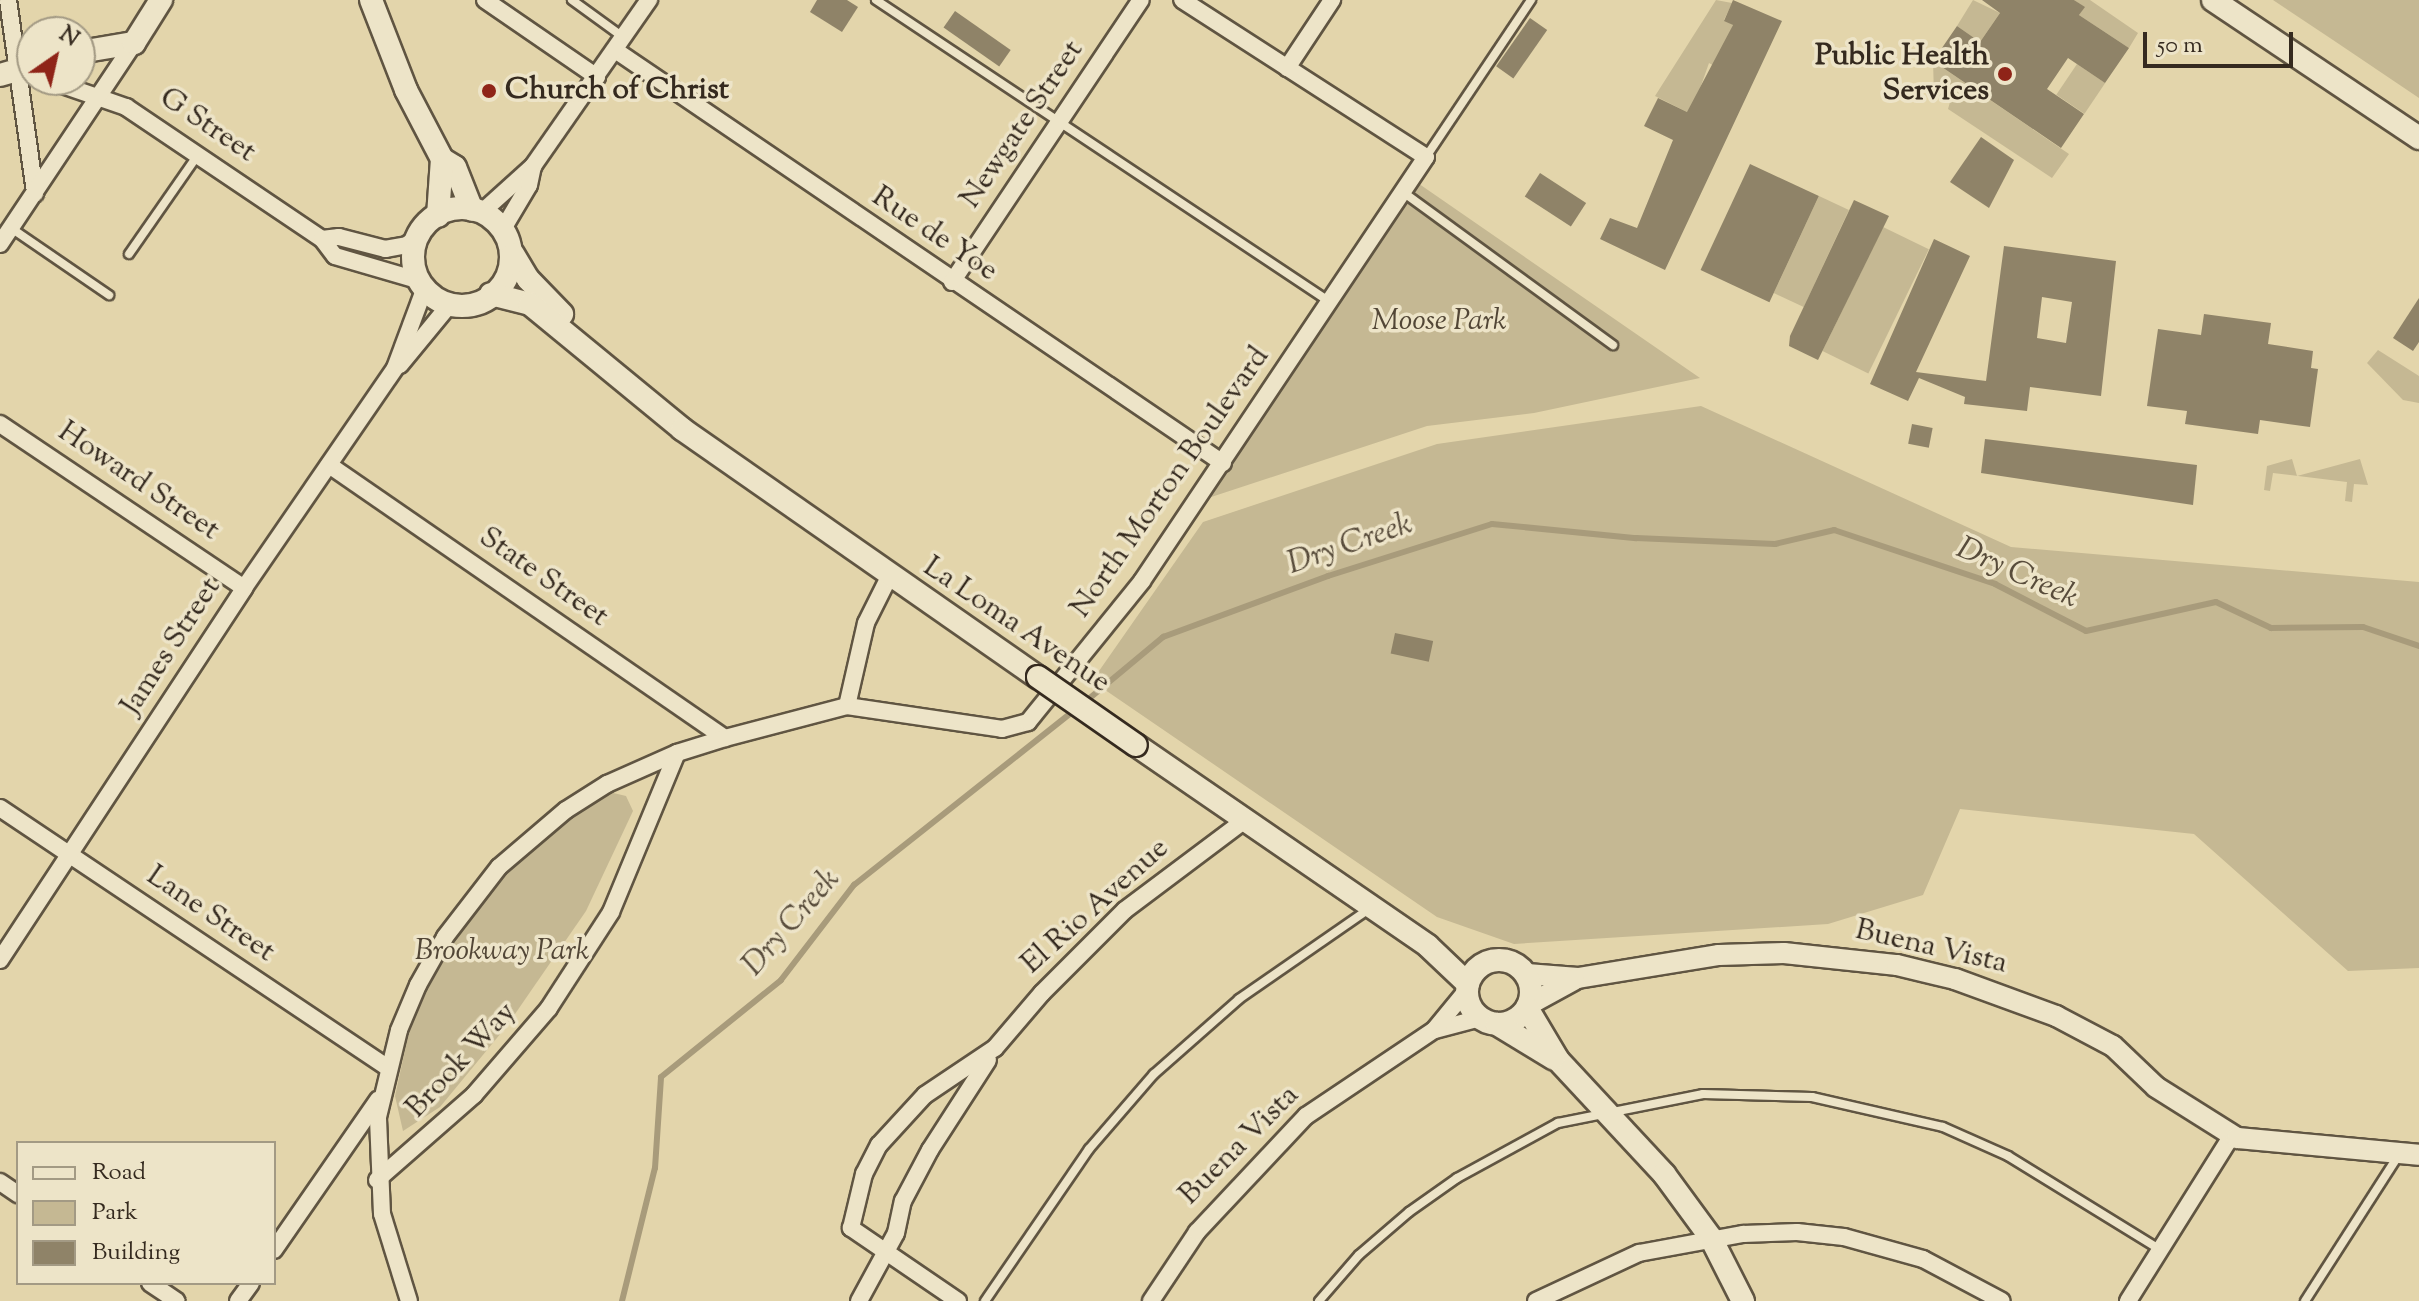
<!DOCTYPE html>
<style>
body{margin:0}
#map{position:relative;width:2419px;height:1301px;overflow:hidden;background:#e3d5ab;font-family:"Sorts Mill Goudy",serif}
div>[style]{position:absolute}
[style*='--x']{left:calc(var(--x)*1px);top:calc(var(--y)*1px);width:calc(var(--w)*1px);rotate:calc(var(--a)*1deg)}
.green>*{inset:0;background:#c5b893;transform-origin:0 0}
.stream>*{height:6px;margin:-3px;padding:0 3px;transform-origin:3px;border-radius:3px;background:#a89b7b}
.building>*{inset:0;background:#8f8368;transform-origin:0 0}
.roads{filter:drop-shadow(2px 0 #605542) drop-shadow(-2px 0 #605542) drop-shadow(0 2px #605542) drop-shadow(0 -2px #605542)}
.service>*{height:8px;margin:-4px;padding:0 4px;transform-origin:4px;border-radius:4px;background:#ede4c8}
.minor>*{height:16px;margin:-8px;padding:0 8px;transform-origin:8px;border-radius:8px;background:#ede4c8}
.tertiary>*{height:20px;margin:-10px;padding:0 10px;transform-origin:10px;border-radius:10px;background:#ede4c8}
.secondary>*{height:22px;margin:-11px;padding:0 11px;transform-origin:11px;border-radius:11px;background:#ede4c8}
.secondary>.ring{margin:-11px;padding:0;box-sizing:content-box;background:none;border:22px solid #ede4c8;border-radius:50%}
.bridges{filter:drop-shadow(2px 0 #352a1f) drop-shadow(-2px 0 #352a1f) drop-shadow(0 2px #352a1f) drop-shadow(0 -2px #352a1f)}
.secondary-bridge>*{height:22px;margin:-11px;padding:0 11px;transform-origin:11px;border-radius:11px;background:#ede4c8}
.dots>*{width:22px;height:22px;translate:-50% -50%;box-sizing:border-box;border:4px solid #ede4c8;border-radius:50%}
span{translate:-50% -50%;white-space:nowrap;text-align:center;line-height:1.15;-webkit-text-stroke:7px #ede4c8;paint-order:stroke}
.poi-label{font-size:30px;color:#352a1f;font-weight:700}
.right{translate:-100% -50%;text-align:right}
.left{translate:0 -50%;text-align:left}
.street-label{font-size:30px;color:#352a1f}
.park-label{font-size:30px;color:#524636;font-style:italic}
.water-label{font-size:32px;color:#584c3b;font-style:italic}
.legend{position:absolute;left:16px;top:1141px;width:260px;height:144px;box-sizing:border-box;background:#ede4c8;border:2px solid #a39a84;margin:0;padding:10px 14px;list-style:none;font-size:24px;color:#352a1f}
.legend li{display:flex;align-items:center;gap:16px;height:40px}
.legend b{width:40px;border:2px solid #a39a84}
.north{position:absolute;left:16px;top:16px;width:80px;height:80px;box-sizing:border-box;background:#ede4c8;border:2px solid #a39a84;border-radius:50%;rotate:34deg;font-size:22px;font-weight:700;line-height:32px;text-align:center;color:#352a1f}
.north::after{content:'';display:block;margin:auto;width:28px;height:36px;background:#8f2418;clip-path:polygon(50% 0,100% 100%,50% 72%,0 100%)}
.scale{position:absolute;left:2143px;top:32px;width:150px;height:36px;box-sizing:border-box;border:4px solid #352a1f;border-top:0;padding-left:10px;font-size:24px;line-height:28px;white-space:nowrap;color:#352a1f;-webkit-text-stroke:6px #ede4c8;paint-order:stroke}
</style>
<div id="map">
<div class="green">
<div style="clip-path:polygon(1716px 0,1732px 3px,1724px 20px,1733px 25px,1714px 66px,1709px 63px,1691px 114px,1655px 96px)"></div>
<div style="clip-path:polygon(1973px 0,2000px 13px,1980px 42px,1957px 26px)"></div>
<div style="clip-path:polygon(2074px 0,2090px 0,2138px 33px,2129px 48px,2079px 15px,2084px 7px)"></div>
<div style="clip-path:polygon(2273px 0,2419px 0,2419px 98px,2333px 40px)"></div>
<div style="clip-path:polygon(1933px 61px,2069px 154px,2052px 178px,1948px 109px,1950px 102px,1934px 95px)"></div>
<div style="left:2077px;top:64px;width:34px;height:37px;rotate:34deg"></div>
<div style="clip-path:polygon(1412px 179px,1700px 378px,1534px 413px,1427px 426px,1196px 502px)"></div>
<div style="left:1819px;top:196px;width:33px;height:107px;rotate:25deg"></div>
<div style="left:1883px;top:227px;width:51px;height:138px;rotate:26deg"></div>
<div style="clip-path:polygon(2378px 350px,2419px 376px,2419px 403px,2403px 400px,2367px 363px)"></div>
<div style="clip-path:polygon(1701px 406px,2011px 547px,2419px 582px,2419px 968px,2348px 971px,2194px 834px,1960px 809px,1923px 895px,1828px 924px,1514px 944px,1437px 917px,1092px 681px,1203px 522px,1437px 444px)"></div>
<div style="clip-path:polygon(2292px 459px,2297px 476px,2360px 459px,2368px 485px,2354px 484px,2352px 502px,2345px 501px,2347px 482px,2273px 473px,2270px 491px,2264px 490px,2267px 466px)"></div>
<div style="clip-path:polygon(605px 791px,626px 796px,633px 811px,586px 911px,506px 1027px,440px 1107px,403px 1131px,395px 1096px,411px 1023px,432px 977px,461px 930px,517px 861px,569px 814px)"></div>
</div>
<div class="stream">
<div style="--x:1085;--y:702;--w:102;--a:-39.8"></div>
<div style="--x:1163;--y:637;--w:176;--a:-20.3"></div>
<div style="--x:1328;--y:576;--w:172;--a:-17.6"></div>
<div style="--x:1492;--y:524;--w:145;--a:5.6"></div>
<div style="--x:1636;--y:538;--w:139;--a:2.5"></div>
<div style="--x:1775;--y:544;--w:61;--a:-13.3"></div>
<div style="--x:1834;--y:530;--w:170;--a:18.5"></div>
<div style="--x:1995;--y:584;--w:102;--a:27.3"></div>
<div style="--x:2086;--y:631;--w:133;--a:-12.6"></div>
<div style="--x:2216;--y:602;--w:61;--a:25.3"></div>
<div style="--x:2271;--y:628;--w:92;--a:-0.6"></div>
<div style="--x:2363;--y:627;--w:59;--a:18.7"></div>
<div style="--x:622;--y:1301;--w:137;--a:-76.1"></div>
<div style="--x:655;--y:1168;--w:91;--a:-86.2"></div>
<div style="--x:661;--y:1077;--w:154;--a:-38.9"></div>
<div style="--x:781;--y:980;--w:120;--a:-52.5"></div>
<div style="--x:854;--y:885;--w:283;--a:-38.4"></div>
</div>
<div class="building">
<div style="clip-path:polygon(817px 0,847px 0,858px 7px,842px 32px,810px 12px)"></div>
<div style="clip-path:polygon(1733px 0,1782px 21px,1665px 270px,1600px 239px,1610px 218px,1637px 228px,1673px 140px,1644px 126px,1658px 98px,1687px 112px,1733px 25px,1724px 21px)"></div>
<div style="clip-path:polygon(1982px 0,2074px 0,2085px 7px,2079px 15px,2129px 48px,2105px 83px,2068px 58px,2047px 89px,2084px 114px,2061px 148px,1933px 61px,1957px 26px,1980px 42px,2000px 13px)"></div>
<div style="left:955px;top:11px;width:68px;height:20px;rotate:35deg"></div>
<div style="left:1530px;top:18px;width:21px;height:59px;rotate:35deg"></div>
<div style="clip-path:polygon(1981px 137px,2014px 160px,1989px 208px,1950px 182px)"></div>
<div style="left:1750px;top:164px;width:76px;height:117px;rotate:25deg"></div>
<div style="left:1540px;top:173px;width:55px;height:28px;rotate:33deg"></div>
<div style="clip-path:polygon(1854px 200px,1889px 216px,1818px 360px,1789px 346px,1790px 336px)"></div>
<div style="clip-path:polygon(evenodd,1934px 239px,1970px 256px,1916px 372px,1986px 381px,2004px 246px,2116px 261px,2101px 396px,2030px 387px,2027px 411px,1964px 404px,1965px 397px,1919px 378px,1908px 401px,1870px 384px,1934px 239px,2042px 297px,2072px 302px,2066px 343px,2037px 338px,2042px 297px)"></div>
<div style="clip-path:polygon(2419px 298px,2419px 342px,2413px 351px,2393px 338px)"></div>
<div style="clip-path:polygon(2204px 314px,2271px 323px,2268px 344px,2313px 351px,2311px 368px,2318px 369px,2310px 427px,2260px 420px,2258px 434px,2185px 424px,2187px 411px,2147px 406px,2158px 329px,2201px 335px)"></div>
<div style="left:1912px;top:424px;width:21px;height:20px;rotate:11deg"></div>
<div style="clip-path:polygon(1985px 439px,2197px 465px,2193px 505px,1981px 473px)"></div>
<div style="left:1395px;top:633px;width:39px;height:21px;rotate:12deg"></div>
</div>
<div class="roads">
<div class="service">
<div style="--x:572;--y:0;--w:63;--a:36"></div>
<div style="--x:876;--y:0;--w:545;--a:33.63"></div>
<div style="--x:1426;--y:157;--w:189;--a:-56.2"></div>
<div style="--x:1403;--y:192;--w:260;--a:36.1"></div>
<div style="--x:11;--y:228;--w:119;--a:34.4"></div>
<div style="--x:129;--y:254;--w:119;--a:-55.2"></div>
<div style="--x:985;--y:1301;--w:184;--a:-55.6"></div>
<div style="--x:1089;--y:1149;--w:99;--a:-49.1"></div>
<div style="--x:1154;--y:1074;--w:113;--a:-41.4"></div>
<div style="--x:1239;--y:999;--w:158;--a:-34.7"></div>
<div style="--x:1319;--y:1301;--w:61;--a:-49"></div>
<div style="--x:1359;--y:1255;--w:66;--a:-40.7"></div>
<div style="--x:1409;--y:1212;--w:59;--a:-35.3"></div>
<div style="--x:1457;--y:1178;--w:115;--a:-28.6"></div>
<div style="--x:1558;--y:1123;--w:148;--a:-11.3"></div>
<div style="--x:1703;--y:1094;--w:109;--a:1.6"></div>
<div style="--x:1812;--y:1097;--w:134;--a:12.9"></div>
<div style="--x:1943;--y:1127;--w:71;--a:24"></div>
<div style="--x:2008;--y:1156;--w:180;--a:31.6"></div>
<div style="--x:2305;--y:1301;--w:176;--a:-57.3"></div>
</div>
<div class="minor">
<div style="--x:8;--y:0;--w:195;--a:82"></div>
<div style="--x:485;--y:0;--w:136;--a:34.5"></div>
<div style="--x:615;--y:50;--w:735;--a:34.19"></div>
<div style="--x:1287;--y:68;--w:82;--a:-56.5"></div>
<div style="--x:48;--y:80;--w:83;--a:19.1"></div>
<div style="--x:126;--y:107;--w:236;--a:34"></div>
<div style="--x:322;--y:239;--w:21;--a:53"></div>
<div style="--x:335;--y:256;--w:85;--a:16.3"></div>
<div style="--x:482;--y:212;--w:69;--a:-42"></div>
<div style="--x:533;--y:166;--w:203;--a:-55.1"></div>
<div style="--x:503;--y:229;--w:51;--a:-59.4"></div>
<div style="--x:529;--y:185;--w:19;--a:-78"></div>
<div style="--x:322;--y:239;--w:17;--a:-7"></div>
<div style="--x:339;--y:237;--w:48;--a:14.6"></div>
<div style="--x:385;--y:249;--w:22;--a:-10"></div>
<div style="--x:407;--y:245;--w:13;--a:-39"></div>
<div style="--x:0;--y:244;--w:242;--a:-56.3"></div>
<div style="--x:952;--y:282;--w:339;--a:-56.2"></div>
<div style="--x:400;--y:365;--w:80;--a:-50.6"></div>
<div style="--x:0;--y:424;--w:294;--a:33.9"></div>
<div style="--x:329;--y:465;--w:481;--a:34.6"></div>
<div style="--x:847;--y:706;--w:85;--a:-77.1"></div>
<div style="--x:866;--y:623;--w:51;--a:-63.4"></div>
<div style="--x:0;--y:808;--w:467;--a:33.8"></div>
<div style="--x:0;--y:960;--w:445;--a:-56.7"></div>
<div style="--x:244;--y:588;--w:267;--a:-55.5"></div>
<div style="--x:395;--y:368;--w:83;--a:-69.6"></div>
<div style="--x:1435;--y:1030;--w:47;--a:-14.9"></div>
<div style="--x:377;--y:1180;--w:129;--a:-41.2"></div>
<div style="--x:474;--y:1095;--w:115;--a:-49.2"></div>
<div style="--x:549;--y:1008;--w:114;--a:-57.1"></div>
<div style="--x:611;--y:912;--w:172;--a:-67.5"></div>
<div style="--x:0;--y:1182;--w:22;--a:34"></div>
<div style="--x:274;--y:1250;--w:183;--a:-55.3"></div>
<div style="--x:150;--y:1283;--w:32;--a:34"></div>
<div style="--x:238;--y:1301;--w:22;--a:-54"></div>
<div style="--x:409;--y:1301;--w:91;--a:-107.2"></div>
<div style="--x:382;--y:1214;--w:97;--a:-92.4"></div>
<div style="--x:378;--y:1117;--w:89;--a:-76.4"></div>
<div style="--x:399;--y:1030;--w:49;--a:-67.1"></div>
<div style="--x:418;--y:985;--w:55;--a:-60.6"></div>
<div style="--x:445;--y:937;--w:88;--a:-52.4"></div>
<div style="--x:499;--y:867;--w:88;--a:-40.4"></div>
<div style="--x:566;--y:810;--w:49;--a:-32.4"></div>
<div style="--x:607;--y:784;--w:77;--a:-23.9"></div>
<div style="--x:677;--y:753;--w:50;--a:-17.4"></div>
<div style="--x:725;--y:738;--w:126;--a:-14.7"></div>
<div style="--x:847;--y:706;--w:157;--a:8.4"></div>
<div style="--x:1002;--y:729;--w:27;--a:-15"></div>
<div style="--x:1028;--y:722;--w:181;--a:-51"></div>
<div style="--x:1142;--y:581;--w:510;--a:-56.19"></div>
<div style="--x:1426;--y:157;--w:290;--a:-147.2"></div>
<div style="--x:859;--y:1301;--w:77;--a:-61.4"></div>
<div style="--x:896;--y:1233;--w:33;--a:-78"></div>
<div style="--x:903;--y:1201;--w:58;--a:-62.1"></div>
<div style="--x:930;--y:1150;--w:107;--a:-57.2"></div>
<div style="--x:958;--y:1301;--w:130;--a:-145.7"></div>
<div style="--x:851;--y:1228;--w:56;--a:-76.5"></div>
<div style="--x:864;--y:1174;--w:33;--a:-63"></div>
<div style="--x:879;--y:1145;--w:68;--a:-47.4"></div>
<div style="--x:925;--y:1095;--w:84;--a:-33.9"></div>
<div style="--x:995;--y:1048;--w:72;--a:-49.5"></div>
<div style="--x:1042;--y:993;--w:117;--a:-45"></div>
<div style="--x:1125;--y:910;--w:151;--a:-36.9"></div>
<div style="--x:1151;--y:1301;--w:83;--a:-56.3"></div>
<div style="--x:1197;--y:1232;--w:159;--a:-46.8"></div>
<div style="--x:1306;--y:1116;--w:154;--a:-33.9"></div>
<div style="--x:1434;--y:1030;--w:52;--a:-50.5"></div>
<div style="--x:1536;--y:1301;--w:114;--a:-25"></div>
<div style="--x:1639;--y:1253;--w:106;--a:-10.4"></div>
<div style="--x:1743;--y:1234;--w:54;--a:-2.1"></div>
<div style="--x:1797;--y:1232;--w:47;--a:6.1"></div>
<div style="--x:1844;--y:1237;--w:82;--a:15.6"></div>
<div style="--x:1923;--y:1259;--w:89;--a:28"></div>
<div style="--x:2128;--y:1301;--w:196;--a:-57.9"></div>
</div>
<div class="tertiary">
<div style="--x:1527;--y:974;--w:51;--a:4.5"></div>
<div style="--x:1578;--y:978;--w:143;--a:-9.3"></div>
<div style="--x:1719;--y:955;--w:65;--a:-1.8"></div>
<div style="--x:1784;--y:953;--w:114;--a:6.1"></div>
<div style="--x:1897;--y:965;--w:60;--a:13.6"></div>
<div style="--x:1955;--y:979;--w:108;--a:20.1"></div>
<div style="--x:2056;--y:1016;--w:64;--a:27.8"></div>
<div style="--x:2113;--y:1046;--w:59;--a:43.6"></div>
<div style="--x:2156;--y:1087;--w:96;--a:32.2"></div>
<div style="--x:2237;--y:1138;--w:183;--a:5.3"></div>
<div style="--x:1530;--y:1004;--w:50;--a:-28.6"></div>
</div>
<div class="secondary">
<div style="--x:371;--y:0;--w:97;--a:68.7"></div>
<div style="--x:406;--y:90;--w:78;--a:62.4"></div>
<div style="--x:442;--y:159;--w:15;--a:32"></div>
<div style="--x:455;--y:167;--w:46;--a:68.4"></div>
<div style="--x:2213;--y:0;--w:248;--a:33.8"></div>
<div style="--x:80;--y:52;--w:55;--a:-9.5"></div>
<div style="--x:134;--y:43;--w:51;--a:-57.9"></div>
<div style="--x:0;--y:75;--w:33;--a:-16"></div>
<div class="ring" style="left:413px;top:208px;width:76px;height:76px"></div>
<div style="--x:438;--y:216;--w:57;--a:-86"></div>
<div style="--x:513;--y:254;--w:29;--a:59"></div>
<div style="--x:528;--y:279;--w:49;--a:45.8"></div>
<div style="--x:491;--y:294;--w:40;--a:14.4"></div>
<div style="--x:530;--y:304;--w:197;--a:39.4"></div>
<div style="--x:682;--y:429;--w:434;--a:34.9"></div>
<div style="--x:1136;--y:745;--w:354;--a:34.5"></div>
<div style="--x:1428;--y:946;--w:55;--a:43.5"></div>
<div class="ring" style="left:1467px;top:960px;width:42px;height:42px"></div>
<div style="--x:1527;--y:1008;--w:61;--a:59.2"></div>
<div style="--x:1558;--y:1060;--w:156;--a:47.1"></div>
<div style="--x:1664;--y:1174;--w:79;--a:53.7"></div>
<div style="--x:1711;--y:1238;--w:71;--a:63.1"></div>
<div style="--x:1497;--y:1024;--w:66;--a:31.3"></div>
</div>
</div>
<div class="bridges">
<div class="secondary-bridge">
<div style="--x:1038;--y:677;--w:119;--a:34.8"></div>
</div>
</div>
<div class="dots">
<div style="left:2005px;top:74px;background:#8f2418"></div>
<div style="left:489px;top:91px;background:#8f2418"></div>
</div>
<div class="poi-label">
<span class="right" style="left:1989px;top:74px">Public Health<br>Services</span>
<span class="left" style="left:505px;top:91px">Church of Christ</span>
</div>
<div class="street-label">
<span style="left:1023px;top:125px;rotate:-56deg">Newgate Street</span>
<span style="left:207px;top:126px;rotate:34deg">G Street</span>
<span style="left:934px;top:235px;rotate:34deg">Rue de Yoe</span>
<span style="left:138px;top:482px;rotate:34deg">Howard Street</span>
<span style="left:1171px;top:483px;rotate:-55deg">North Morton Boulevard</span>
<span style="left:543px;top:578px;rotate:35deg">State Street</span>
<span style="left:1016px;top:626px;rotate:34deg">La Loma Avenue</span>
<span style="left:172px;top:647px;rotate:-57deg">James Street</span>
<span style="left:1096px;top:907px;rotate:-42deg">El Rio Avenue</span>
<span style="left:210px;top:915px;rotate:34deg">Lane Street</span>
<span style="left:1931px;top:948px;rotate:13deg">Buena Vista</span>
<span style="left:462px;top:1061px;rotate:-47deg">Brook Way</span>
<span style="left:1240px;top:1146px;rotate:-45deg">Buena Vista</span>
</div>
<div class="park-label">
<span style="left:1439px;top:322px">Moose Park</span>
<span style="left:502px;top:952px">Brookway Park</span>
</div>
<div class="water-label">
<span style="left:1350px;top:545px;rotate:-19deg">Dry Creek</span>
<span style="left:2017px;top:574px;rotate:24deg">Dry Creek</span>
<span style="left:792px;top:923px;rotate:-49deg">Dry Creek</span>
</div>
<ul class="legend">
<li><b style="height:10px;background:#ede4c8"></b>Road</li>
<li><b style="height:22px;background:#c5b893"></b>Park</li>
<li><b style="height:22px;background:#8f8368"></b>Building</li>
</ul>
<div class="north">N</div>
<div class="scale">50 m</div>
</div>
